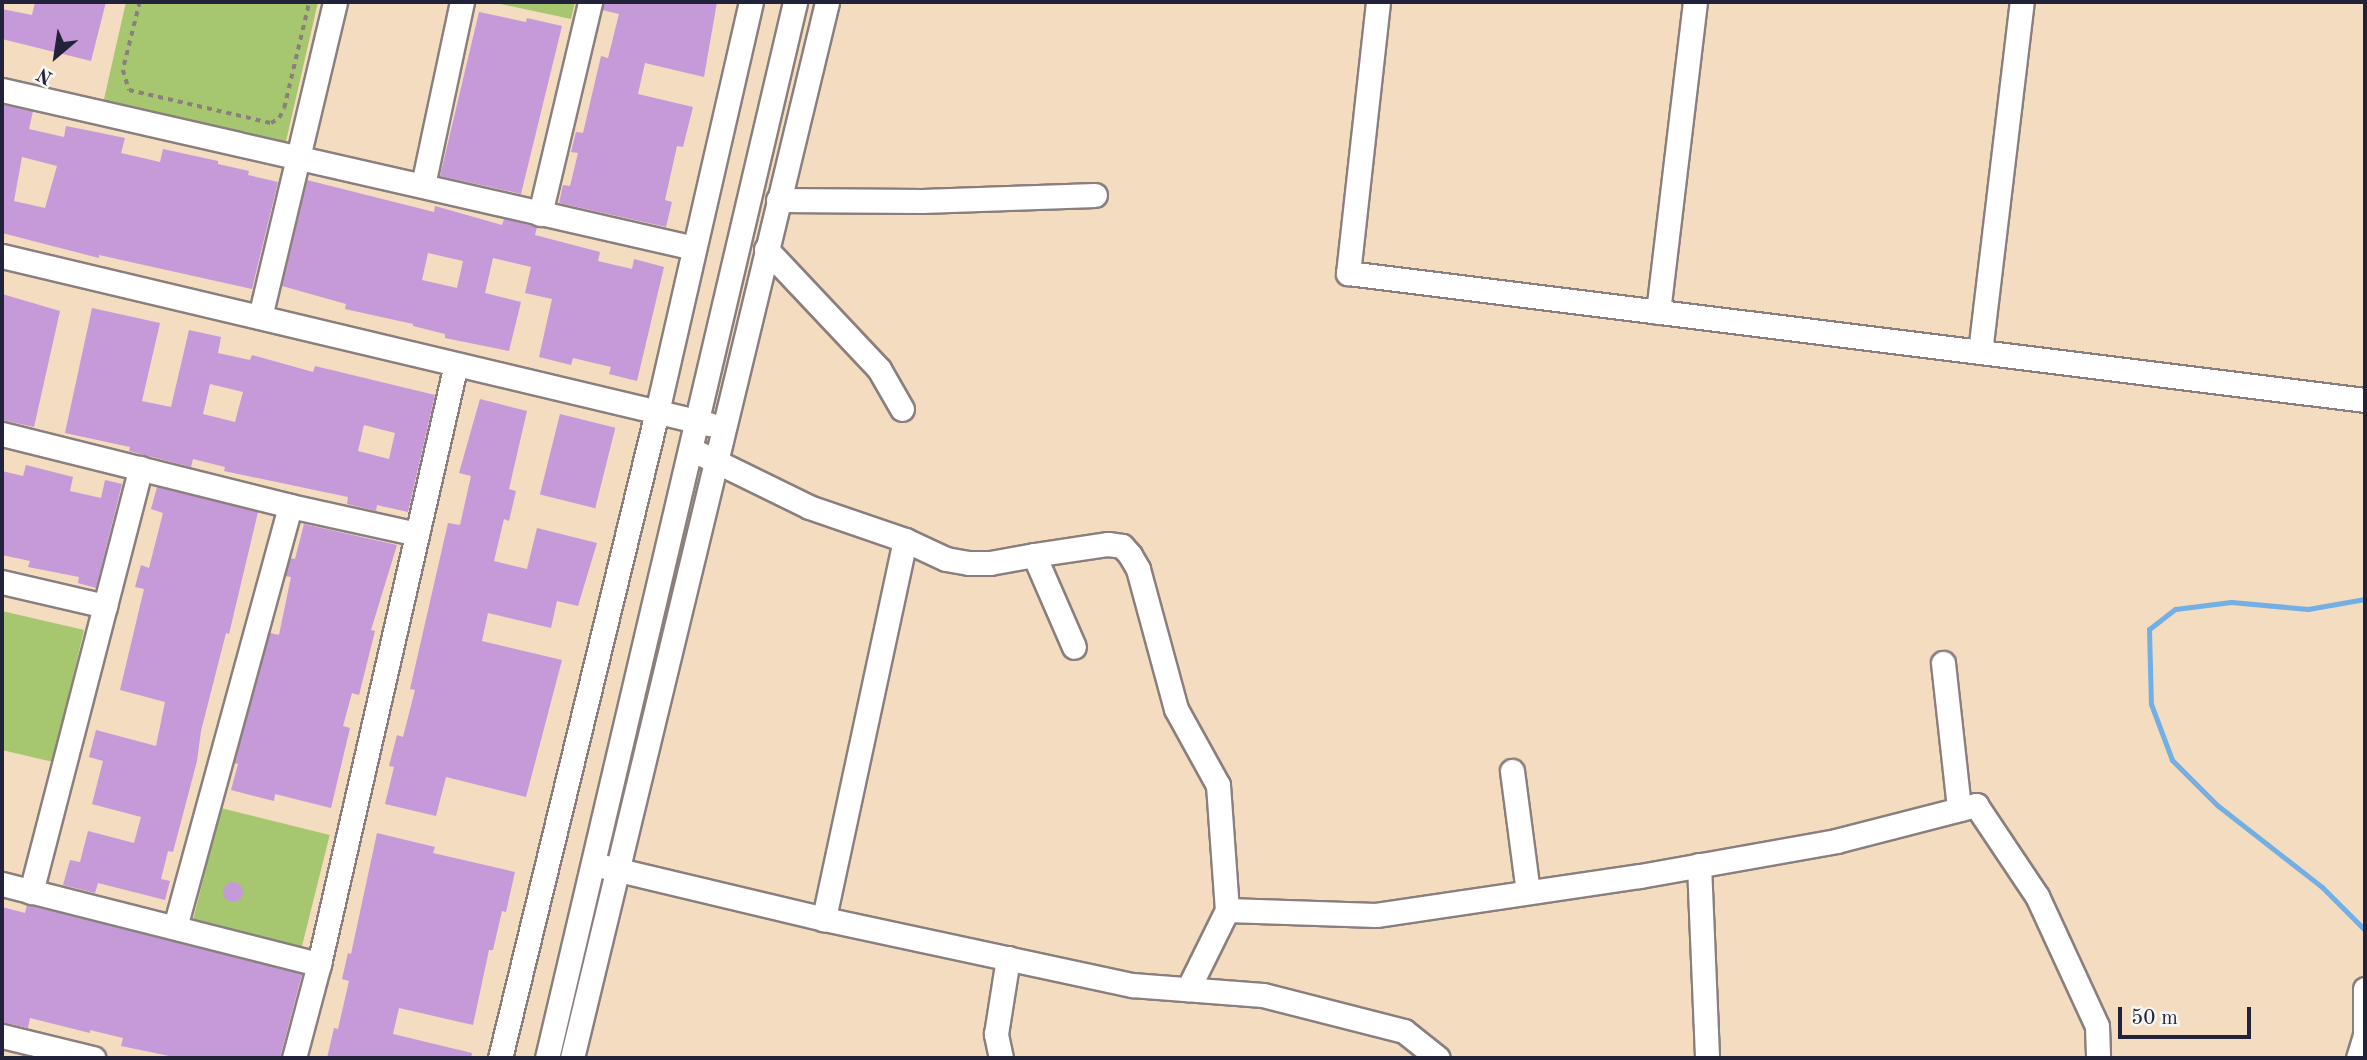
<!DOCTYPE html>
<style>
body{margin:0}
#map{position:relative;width:2367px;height:1060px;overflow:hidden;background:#f3dcbf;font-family:"Old Standard TT",serif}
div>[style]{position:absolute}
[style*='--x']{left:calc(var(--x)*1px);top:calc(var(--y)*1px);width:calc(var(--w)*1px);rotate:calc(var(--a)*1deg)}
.green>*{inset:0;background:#a6c76f;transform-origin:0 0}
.stream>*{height:5px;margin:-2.5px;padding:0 2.5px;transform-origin:2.5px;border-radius:2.5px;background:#72afe4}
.building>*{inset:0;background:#c699d9;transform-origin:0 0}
.round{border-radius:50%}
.path>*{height:3.5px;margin-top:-1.75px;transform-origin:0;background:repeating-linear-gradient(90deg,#8a7f7d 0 5px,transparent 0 10px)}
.roads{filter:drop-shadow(2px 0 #8a7f7d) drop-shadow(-2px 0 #8a7f7d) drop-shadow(0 2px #8a7f7d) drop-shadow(0 -2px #8a7f7d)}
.minor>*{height:23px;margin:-11.5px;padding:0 11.5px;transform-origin:11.5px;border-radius:11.5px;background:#fff}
span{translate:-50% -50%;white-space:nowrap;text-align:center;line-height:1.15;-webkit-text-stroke:7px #f6f6f2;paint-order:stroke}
.frame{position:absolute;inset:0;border:4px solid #22223b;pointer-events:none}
.north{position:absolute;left:21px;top:21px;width:70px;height:70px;-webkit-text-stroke:5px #f6f6f2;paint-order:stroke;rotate:209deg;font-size:19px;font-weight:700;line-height:28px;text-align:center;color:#22223b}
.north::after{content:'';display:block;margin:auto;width:24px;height:32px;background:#22223b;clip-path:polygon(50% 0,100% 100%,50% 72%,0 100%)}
.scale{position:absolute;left:2118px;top:1007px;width:133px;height:32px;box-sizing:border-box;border:4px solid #22223b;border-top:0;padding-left:9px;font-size:21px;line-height:24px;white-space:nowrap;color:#22223b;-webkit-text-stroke:5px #f6f6f2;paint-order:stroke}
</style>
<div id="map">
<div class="green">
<div style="clip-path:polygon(126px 2px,318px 2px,284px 150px,102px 108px)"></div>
<div style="clip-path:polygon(491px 2px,575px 2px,571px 19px)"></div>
<div style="clip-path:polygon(2px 611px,84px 630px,53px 762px,2px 750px)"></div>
<div style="left:221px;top:808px;width:112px;height:117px;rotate:14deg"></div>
</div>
<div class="stream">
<div style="--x:2365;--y:599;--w:58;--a:170"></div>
<div style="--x:2308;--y:609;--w:77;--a:-174.8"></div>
<div style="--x:2231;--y:602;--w:56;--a:172.9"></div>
<div style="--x:2175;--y:609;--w:33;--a:142"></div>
<div style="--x:2149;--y:629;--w:75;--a:88.5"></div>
<div style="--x:2151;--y:704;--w:60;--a:69.4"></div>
<div style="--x:2172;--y:760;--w:64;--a:45"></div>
<div style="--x:2217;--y:805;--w:133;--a:38"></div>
<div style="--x:2322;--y:887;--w:61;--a:45"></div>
</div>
<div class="building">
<div style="clip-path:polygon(35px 2px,106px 2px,91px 61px,2px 39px,2px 9px,32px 15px)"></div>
<div style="clip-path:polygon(604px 2px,717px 2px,704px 77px,645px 63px,638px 94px,693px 107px,683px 147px,677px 146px,665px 200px,672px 202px,666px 227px,559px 203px,563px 185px,570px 186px,578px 153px,571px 152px,576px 132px,583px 133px,601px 56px,608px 58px,619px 14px,602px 10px)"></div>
<div style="clip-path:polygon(479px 12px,526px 22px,527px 18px,562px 26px,521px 194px,440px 176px)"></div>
<div style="clip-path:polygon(evenodd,3px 105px,33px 111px,29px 129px,64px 137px,66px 126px,96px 132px,125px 138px,121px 153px,160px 162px,163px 149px,218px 161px,218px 164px,249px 171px,248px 175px,278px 182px,252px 289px,99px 255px,99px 258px,2px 233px,3px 105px,22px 157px,57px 166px,45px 208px,14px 201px,22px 157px)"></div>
<div style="clip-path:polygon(evenodd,307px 180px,434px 212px,435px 206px,502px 225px,504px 219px,533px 226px,537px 227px,535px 235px,600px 252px,598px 261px,632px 269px,634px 259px,664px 267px,637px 381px,609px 374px,611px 367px,573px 358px,571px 365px,539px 357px,552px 299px,525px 293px,531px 267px,493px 258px,485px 293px,521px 302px,509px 351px,445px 338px,445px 334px,413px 326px,413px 324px,345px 309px,346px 304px,282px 286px,307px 180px,428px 253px,463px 261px,457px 288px,422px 280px,428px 253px)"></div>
<div style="clip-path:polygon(2px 294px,60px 311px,34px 427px,2px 420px)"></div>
<div style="clip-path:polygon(evenodd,92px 308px,160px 323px,142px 401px,171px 407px,189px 330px,221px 337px,218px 353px,250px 360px,252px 355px,313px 372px,315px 366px,435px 395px,408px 512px,377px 505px,376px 511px,347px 504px,348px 497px,224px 471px,225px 467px,193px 459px,191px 467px,129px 451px,130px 447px,65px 433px,92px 308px,210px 384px,243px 392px,235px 422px,203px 414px,210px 384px,92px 308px,364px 425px,395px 433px,389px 459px,358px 451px,364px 425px)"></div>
<div style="clip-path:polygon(480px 399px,527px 411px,509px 489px,516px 491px,509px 521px,504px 519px,494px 561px,527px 569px,537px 528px,597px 543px,578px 606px,557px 601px,551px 628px,488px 613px,482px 641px,562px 660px,526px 797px,446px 777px,436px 816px,385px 804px,394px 767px,389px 766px,397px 735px,403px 737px,415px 690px,410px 689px,448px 523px,460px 525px,471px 476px,459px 473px)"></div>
<div style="left:560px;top:414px;width:57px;height:83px;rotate:14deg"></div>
<div style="clip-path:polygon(26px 465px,73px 477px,70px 491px,101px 498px,105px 480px,122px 484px,96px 588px,78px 583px,79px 577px,28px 567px,30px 561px,2px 555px,2px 471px,23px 476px)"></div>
<div style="clip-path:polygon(157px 487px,258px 512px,229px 634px,226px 633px,201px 731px,197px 761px,173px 852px,168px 851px,161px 879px,170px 881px,165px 900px,98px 883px,95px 893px,63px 885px,70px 860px,80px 862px,88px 831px,134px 843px,141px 817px,92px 804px,103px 761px,89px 757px,96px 730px,156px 746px,165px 702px,120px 690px,144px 589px,135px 587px,141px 565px,149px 568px,163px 513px,151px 509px)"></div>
<div style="clip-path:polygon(304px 524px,397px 545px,371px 630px,375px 631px,359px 695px,352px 693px,343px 726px,350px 728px,331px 808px,275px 794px,274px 801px,231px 790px,238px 764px,234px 763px,270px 633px,279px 635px,291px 577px,285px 576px,290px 558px,295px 559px)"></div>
<div style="clip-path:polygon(377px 833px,435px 847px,433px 853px,515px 872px,506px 912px,502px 911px,493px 950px,489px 950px,473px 1025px,399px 1008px,393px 1034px,472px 1053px,471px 1058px,327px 1058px,334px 1028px,338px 1029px,349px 981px,342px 979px,348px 953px,351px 954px)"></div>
<div class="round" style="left:223px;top:882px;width:20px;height:20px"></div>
<div style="clip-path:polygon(27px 905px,302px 974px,280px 1058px,179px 1058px,121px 1046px,123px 1038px,90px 1030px,90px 1033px,30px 1018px,28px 1028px,2px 1022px,2px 907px,25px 913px)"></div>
</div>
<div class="path">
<div style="--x:140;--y:2;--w:70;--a:104"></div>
<div style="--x:123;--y:70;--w:21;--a:73"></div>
<div style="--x:129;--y:90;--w:146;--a:13.1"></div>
<div style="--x:271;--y:123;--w:9;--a:-32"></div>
<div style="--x:279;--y:118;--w:11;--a:-63"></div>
<div style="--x:284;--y:108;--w:109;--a:-76.7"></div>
</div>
<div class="roads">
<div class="minor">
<div style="--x:1378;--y:2;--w:273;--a:96.3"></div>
<div style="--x:1348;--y:273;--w:1025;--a:7.12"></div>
<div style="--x:2;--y:90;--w:710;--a:12.86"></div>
<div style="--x:423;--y:185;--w:187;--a:-78"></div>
<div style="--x:778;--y:200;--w:144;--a:0.4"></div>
<div style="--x:922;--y:201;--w:173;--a:-2"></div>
<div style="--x:540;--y:214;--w:218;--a:-76.7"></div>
<div style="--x:766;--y:249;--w:165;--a:46.7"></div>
<div style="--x:879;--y:369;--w:46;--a:60.1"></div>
<div style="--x:2;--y:256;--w:727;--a:13.37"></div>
<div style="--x:1658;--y:312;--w:312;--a:-83.2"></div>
<div style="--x:260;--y:317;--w:324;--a:-76.6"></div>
<div style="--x:1980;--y:352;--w:353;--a:-83.2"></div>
<div style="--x:2;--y:434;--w:297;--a:14"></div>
<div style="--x:290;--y:506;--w:130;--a:12.4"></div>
<div style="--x:701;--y:454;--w:120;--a:26.1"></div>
<div style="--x:809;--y:507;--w:102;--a:19"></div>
<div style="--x:905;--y:540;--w:388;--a:102.1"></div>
<div style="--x:905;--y:540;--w:45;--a:24.9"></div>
<div style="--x:946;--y:559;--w:23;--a:10"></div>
<div style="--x:969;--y:563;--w:21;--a:0"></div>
<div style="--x:990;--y:563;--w:45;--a:-10.3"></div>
<div style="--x:1034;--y:555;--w:100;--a:66.5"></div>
<div style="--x:1034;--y:555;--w:75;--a:-8.5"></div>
<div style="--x:1108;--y:544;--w:14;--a:8"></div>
<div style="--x:1122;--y:546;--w:12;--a:48"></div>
<div style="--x:1130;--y:555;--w:16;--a:60"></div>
<div style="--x:1138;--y:569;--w:145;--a:74.8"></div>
<div style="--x:1176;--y:709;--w:87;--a:61.1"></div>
<div style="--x:1218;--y:785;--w:125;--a:85.9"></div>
<div style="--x:2;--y:582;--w:106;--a:13.1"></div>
<div style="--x:1943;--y:663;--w:147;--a:83.7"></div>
<div style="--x:1512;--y:771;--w:122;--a:82.5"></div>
<div style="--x:1699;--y:865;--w:193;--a:87.6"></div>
<div style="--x:602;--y:866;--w:228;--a:13.4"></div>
<div style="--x:824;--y:919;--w:315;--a:12.1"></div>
<div style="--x:1132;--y:985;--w:131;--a:4.4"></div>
<div style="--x:1263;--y:995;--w:146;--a:14.3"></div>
<div style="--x:1404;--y:1031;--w:43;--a:38.5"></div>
<div style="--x:2;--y:884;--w:327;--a:14.2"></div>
<div style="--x:31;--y:892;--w:438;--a:-75.5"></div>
<div style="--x:175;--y:927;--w:436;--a:-74.7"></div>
<div style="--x:1188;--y:989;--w:88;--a:-63.7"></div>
<div style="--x:1227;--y:910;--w:149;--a:1.9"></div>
<div style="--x:1376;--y:915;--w:267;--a:-8.4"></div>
<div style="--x:1640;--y:876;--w:199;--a:-10.1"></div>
<div style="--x:1836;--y:841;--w:145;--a:-14.4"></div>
<div style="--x:1976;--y:805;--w:110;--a:56.2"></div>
<div style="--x:2037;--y:896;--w:143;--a:65.2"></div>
<div style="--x:2097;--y:1026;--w:32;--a:88"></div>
<div style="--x:2;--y:1036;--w:94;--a:13.6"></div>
<div style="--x:294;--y:1058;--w:97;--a:-75.1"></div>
<div style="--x:319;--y:964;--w:615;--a:-77.14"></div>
<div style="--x:500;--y:1058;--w:665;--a:-76.34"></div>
<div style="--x:657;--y:412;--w:421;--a:-77.1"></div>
<div style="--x:547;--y:1058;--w:1085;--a:-76.78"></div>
<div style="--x:572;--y:1058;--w:1086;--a:-76.42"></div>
<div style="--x:1001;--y:1058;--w:25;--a:-102"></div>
<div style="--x:996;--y:1034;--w:77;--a:-81"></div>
<div style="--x:2358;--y:1058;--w:24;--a:-73"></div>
<div style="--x:2365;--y:1035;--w:46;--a:-90"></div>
</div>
</div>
<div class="frame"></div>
<div class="north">N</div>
<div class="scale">50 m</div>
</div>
